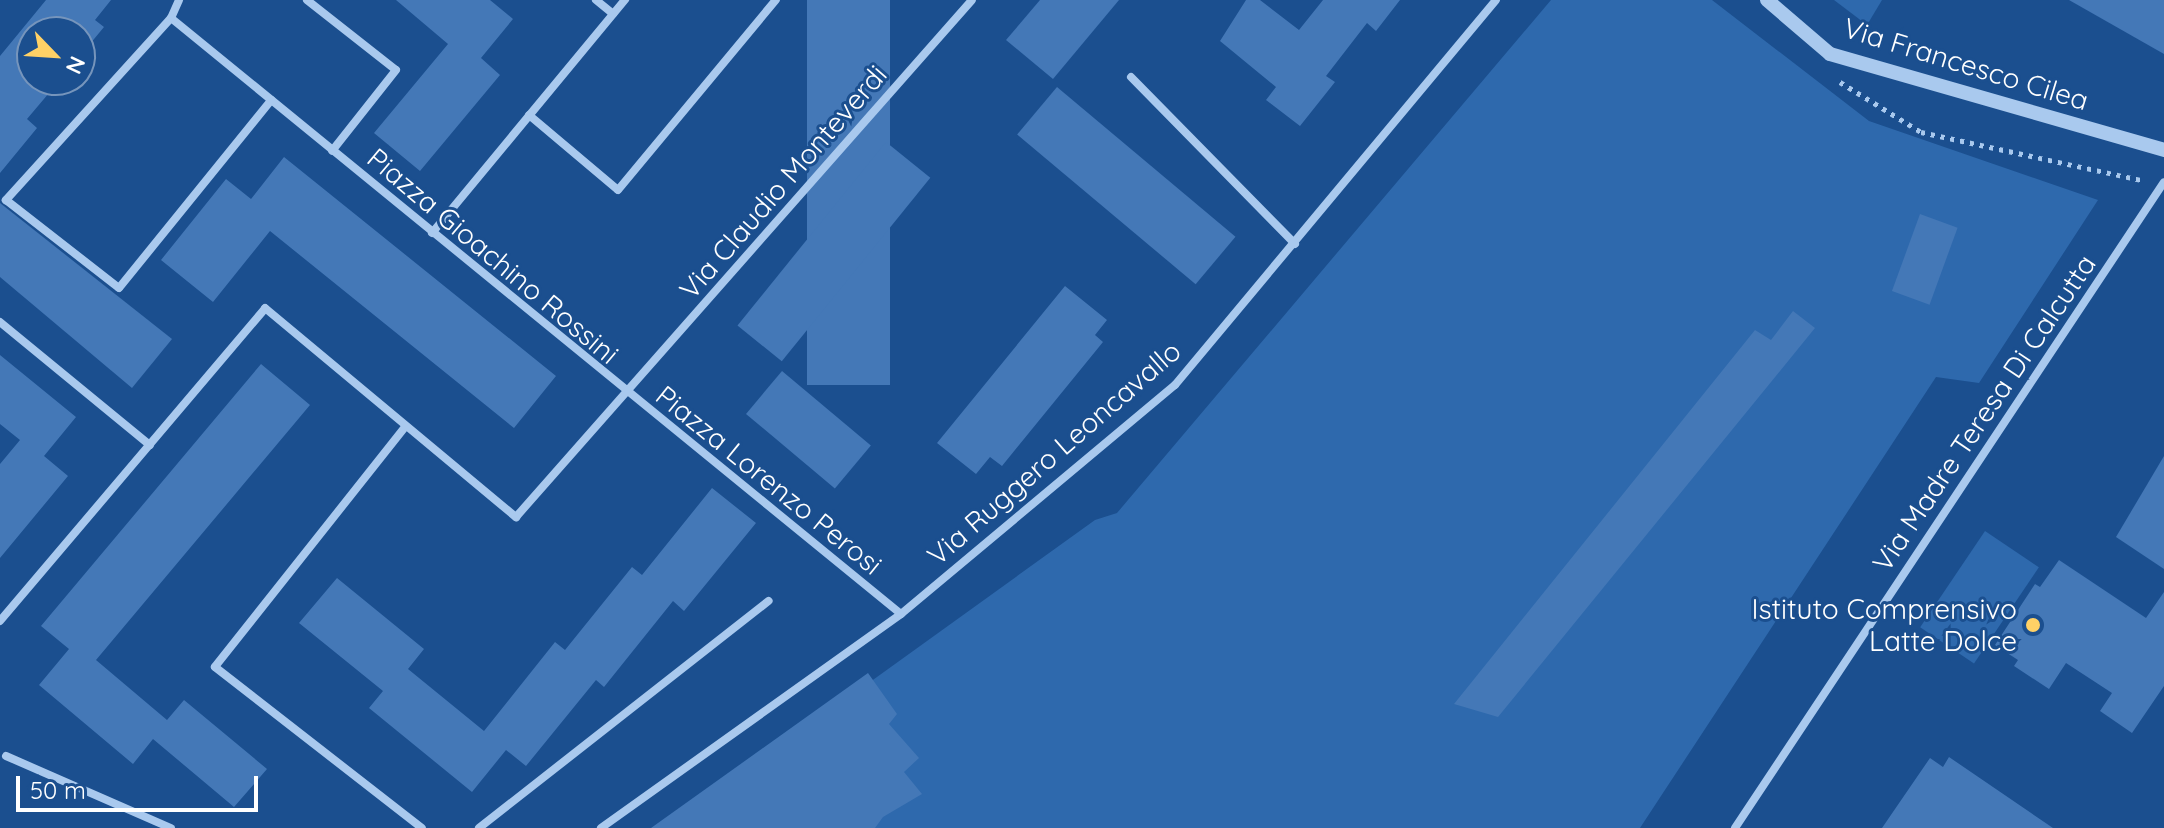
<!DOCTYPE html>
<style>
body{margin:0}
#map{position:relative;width:2164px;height:828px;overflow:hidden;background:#1b4f8f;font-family:Quicksand,sans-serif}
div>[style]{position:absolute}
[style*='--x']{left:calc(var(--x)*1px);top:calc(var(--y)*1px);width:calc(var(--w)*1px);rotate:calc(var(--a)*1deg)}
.green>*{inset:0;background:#2e69ad;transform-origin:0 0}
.building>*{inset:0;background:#4478b7;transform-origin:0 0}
.path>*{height:5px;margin-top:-2.5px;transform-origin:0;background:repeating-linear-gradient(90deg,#a9c9ee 0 4px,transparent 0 10px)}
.minor>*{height:8px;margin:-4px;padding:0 4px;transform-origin:4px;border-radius:4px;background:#a9c9ee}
.tertiary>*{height:14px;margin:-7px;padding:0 7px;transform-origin:7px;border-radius:7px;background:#a9c9ee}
.dots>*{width:22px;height:22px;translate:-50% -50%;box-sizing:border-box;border:4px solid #1b4f8f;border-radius:50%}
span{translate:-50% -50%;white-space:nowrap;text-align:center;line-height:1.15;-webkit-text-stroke:6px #1b4f8f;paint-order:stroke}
.street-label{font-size:28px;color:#fff}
.poi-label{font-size:28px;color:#fff}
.right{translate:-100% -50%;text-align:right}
.north{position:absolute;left:16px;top:16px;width:80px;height:80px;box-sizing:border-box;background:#1b4f8f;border:2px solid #7695bc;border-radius:50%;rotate:115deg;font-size:22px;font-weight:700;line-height:32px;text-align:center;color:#fff}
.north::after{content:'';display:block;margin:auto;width:28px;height:36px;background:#ffd166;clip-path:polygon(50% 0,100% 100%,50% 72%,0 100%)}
.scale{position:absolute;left:16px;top:776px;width:242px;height:36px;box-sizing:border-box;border:4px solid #fff;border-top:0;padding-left:10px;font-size:24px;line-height:28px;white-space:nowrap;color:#fff;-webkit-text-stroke:6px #1b4f8f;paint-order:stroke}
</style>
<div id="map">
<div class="green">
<div style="clip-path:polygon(1551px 0,1712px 0,1869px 121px,2098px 200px,1979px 383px,1936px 377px,1640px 828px,667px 828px,1095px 520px,1117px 513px)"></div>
<div style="clip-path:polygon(1834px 0,1882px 0,1867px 25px)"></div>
<div style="left:1985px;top:531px;width:65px;height:116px;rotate:34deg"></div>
</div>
<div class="building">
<div style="clip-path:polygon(46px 0,111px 0,95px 20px,104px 27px,80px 56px,80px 32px,32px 32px,32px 80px,60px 80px,27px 119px,37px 128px,0 173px,0 56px)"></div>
<div style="clip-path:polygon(396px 0,490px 0,513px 19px,481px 58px,500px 75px,420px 171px,374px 133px,448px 44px)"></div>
<div style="left:807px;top:0;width:83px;height:385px"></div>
<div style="clip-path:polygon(1040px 0,1119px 0,1053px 79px,1006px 40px)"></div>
<div style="clip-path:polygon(1246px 0,1260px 0,1299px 30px,1323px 0,1400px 0,1376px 31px,1367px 23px,1326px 76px,1335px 82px,1300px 126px,1266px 100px,1276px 87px,1220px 41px)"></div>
<div style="clip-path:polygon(2069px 0,2164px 0,2164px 54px)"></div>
<div style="left:1057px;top:87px;width:233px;height:62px;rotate:40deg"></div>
<div style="left:886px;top:142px;width:57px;height:236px;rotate:39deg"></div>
<div style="clip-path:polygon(284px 157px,556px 376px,514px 428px,270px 231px,213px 302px,161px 260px,226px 179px,251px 199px)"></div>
<div style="clip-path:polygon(0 203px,172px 339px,132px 388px,0 277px)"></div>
<div style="left:1920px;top:214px;width:40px;height:82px;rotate:20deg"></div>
<div style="clip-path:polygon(1065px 286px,1107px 320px,1095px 335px,1103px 342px,1002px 466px,990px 457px,976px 474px,937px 443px)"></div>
<div style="clip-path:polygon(1793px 311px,1815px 328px,1498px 717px,1454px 704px,1755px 330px,1771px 340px)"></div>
<div style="clip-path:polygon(0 355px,76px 417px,44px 456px,68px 476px,0 558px,0 464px,20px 440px,0 424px)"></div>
<div style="clip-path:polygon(261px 364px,310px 405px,96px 660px,167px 720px,184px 700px,267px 769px,234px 807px,153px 739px,133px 764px,39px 685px,69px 649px,41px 626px)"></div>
<div style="left:782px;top:371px;width:116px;height:56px;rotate:40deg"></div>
<div style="clip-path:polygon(2164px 456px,2164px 569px,2116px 537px)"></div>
<div style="clip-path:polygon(712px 488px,756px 523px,684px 611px,673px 601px,604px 687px,596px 680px,526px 766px,506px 750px,472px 792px,369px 708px,383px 691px,299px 623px,337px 578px,424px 649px,408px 669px,484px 731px,555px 642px,565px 650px,632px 567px,642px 575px)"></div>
<div style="clip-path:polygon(2059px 560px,2146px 618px,2164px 592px,2164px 686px,2132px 733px,2100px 711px,2112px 693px,2066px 663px,2049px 689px,2014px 666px,2018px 660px,1995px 645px,2035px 584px,2040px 587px)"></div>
<div style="clip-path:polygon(868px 673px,897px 714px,889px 724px,919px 758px,904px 772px,922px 794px,883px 817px,875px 828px,651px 828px)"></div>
<div style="clip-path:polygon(1949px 757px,2053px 828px,1882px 828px,1930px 758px,1943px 767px)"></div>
</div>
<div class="path">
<div style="--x:1840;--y:82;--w:95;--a:31.7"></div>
<div style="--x:1921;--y:132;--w:226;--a:12.3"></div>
</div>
<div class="minor">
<div style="--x:179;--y:0;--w:20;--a:114"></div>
<div style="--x:171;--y:18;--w:942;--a:39.23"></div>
<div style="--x:307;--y:0;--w:113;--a:38.2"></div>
<div style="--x:396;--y:70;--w:103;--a:128.3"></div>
<div style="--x:596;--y:0;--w:22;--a:39"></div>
<div style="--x:171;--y:18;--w:246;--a:132.2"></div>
<div style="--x:6;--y:200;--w:143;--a:37.9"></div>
<div style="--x:119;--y:288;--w:242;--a:-51"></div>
<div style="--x:1131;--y:77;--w:234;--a:45.5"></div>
<div style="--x:529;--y:115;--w:116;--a:40.1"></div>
<div style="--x:618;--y:190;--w:247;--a:-50.3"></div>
<div style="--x:432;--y:233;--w:303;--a:-50.4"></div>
<div style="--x:0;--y:322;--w:194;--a:39.4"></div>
<div style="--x:405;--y:427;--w:306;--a:128.4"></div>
<div style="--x:215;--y:667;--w:262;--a:37.9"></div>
<div style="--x:0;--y:621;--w:410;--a:-49.7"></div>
<div style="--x:265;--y:308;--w:327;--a:39.8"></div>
<div style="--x:516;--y:517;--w:689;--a:-48.59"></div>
<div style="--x:6;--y:756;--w:180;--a:23.6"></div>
<div style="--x:479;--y:828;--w:368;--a:-38.1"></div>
<div style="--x:601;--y:828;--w:369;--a:-35.5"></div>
<div style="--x:901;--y:614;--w:357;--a:-39.9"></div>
<div style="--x:1175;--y:385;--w:501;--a:-50.18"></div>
<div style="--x:1735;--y:828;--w:775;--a:-56.41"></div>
</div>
<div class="tertiary">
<div style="--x:1767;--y:0;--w:83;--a:40.6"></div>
<div style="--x:1830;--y:54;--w:348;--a:16"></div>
</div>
<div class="dots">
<div style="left:2033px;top:625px;background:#ffd166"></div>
</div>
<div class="street-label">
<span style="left:1966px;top:64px;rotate:17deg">Via Francesco Cilea</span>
<span style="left:783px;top:182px;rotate:-49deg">Via Claudio Monteverdi</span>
<span style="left:493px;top:256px;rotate:40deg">Piazza Gioachino Rossini</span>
<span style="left:1984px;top:413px;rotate:-56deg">Via Madre Teresa Di Calcutta</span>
<span style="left:1054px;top:453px;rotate:-41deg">Via Ruggero Leoncavallo</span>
<span style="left:769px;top:480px;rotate:39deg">Piazza Lorenzo Perosi</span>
</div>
<div class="poi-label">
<span class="right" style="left:2017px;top:625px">Istituto Comprensivo<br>Latte Dolce</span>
</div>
<div class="north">N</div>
<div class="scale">50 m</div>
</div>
